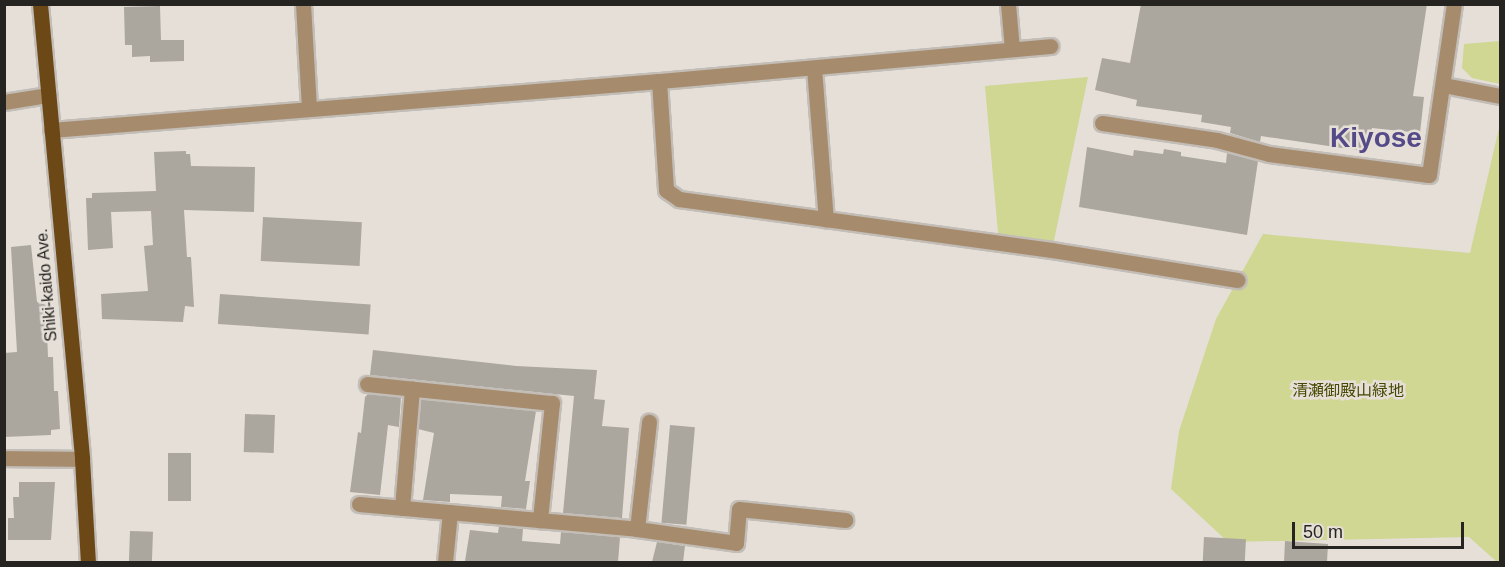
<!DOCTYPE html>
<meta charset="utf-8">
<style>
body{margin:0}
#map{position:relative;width:1505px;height:567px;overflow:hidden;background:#e5dfd8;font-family:Helvetica,"Noto Sans JP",sans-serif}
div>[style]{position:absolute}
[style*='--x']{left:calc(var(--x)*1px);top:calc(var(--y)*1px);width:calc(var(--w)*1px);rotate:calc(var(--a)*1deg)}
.green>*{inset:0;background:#cfd792}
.building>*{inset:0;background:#aba69e;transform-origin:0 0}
.roads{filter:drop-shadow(2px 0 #c3bdb7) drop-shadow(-2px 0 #c3bdb7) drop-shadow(0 2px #c3bdb7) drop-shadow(0 -2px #c3bdb7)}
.minor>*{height:15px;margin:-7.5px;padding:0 7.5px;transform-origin:7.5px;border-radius:7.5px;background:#a68c6d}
.major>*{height:15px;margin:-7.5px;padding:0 7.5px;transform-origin:7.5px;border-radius:7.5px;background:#6b4816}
span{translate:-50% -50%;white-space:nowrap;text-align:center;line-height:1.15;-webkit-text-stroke:5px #e5dfd8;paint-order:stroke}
.street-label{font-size:16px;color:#262421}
.park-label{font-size:16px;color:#444900}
.town-label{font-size:28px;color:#554a88;font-weight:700}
.frame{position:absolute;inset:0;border:6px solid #262421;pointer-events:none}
.scale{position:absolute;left:1292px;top:522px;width:172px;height:27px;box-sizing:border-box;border:3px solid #262421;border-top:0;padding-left:8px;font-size:18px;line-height:21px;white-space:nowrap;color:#262421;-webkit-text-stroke:4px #e5dfd8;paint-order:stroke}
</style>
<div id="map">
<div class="green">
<div style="clip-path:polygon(1500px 41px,1500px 84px,1472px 78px,1462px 68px,1464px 44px)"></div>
<div style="clip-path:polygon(1088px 77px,1052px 250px,999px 244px,985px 86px)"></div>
<div style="clip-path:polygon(1500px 124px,1500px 562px,1497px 562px,1469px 537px,1228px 542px,1171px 489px,1179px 431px,1216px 319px,1263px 234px,1470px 253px)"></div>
</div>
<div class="building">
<div style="clip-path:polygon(1141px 4px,1427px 4px,1413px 96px,1424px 97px,1420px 133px,1372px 128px,1370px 140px,1364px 139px,1362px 151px,1261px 136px,1260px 142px,1230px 133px,1231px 127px,1201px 122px,1202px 115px,1136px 106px,1137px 100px,1095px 90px,1102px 58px,1130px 63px)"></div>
<div style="clip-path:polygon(160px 6px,161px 40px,184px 40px,184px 61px,150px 62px,150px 56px,132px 57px,132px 45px,125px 45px,124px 7px)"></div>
<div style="clip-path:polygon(1087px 147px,1133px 156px,1134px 150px,1163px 154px,1164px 149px,1181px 152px,1181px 156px,1226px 163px,1227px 153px,1258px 161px,1247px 235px,1079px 207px)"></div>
<div style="clip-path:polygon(186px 151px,186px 154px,190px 154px,191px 166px,255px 167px,254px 212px,184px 210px,187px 257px,191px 257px,194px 307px,185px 306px,183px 322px,102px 319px,101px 294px,148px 291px,144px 246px,153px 245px,151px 211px,111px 212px,113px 248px,88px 250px,86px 198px,92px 198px,92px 193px,156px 191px,154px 152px)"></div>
<div style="left:263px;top:217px;width:99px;height:44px;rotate:3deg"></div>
<div style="clip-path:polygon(31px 245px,37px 302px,46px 305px,48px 357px,53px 357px,54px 391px,58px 391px,60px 429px,51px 430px,51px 435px,4px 437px,4px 353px,17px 352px,11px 247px)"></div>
<div style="left:220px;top:294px;width:151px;height:30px;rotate:4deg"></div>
<div style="clip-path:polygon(373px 350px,516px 366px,597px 370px,594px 399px,605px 400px,602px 426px,629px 428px,622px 518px,563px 513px,574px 396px,370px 375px)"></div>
<div style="clip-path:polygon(368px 394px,401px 397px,399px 427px,388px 425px,380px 495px,350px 492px,358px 432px,361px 433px,365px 397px)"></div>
<div style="clip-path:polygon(421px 399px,536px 411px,525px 481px,530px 481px,526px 509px,501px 507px,502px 496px,450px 494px,450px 502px,423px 500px,434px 433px,418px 429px)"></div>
<div style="left:245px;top:414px;width:30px;height:38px;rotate:2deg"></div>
<div style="left:670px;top:425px;width:25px;height:98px;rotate:5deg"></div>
<div style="left:168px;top:453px;width:23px;height:48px"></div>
<div style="clip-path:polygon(19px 482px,55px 482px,51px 540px,8px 540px,8px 518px,14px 518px,13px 497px,19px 497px)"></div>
<div style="clip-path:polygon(499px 526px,523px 529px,522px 541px,560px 544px,561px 532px,620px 537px,618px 562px,465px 561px,470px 530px,498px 533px)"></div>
<div style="left:130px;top:531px;width:23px;height:31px;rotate:2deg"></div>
<div style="left:1204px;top:537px;width:42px;height:25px;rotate:3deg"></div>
<div style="clip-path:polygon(1285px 541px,1328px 544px,1327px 562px,1284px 562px)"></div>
<div style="clip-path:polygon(657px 542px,685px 546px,683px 562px,652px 562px)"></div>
</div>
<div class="roads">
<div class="minor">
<div style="--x:303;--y:4;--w:105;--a:86.7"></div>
<div style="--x:1008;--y:4;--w:45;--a:84.9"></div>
<div style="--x:814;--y:68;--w:152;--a:85.5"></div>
<div style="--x:659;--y:81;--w:109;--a:86.3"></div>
<div style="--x:666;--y:190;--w:16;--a:35"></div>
<div style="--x:679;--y:199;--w:376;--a:7.8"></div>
<div style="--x:1052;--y:250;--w:188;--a:9.2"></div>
<div style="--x:1444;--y:85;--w:57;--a:11.1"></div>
<div style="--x:4;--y:102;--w:45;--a:-9"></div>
<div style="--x:1102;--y:123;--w:116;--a:8.4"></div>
<div style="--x:1217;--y:140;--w:54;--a:15.1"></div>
<div style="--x:1269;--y:154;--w:161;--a:7.5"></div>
<div style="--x:1429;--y:175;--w:173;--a:-81.7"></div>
<div style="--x:51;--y:130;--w:610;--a:-4.61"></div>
<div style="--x:659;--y:81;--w:393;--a:-5.1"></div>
<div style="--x:367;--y:384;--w:186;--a:5.9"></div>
<div style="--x:552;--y:403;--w:118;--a:95.9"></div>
<div style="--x:4;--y:458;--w:78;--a:0.7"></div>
<div style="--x:359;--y:504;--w:279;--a:5.1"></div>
<div style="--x:637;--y:529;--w:100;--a:8"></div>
<div style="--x:736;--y:543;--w:34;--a:-85"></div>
<div style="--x:739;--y:509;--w:107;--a:5.9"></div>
<div style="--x:402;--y:508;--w:120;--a:-85.2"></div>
<div style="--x:637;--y:529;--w:108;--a:-83.6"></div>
<div style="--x:445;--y:562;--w:50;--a:-84.3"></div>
</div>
<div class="major">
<div style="--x:40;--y:4;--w:457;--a:84.7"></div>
<div style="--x:82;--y:459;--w:103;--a:86.7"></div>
</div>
</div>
<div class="street-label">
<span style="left:47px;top:285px;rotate:-95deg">Shiki-kaido Ave.</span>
</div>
<div class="park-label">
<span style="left:1348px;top:391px">清瀬御殿山緑地</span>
</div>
<div class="town-label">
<span style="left:1376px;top:138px">Kiyose</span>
</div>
<div class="frame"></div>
<div class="scale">50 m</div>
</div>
